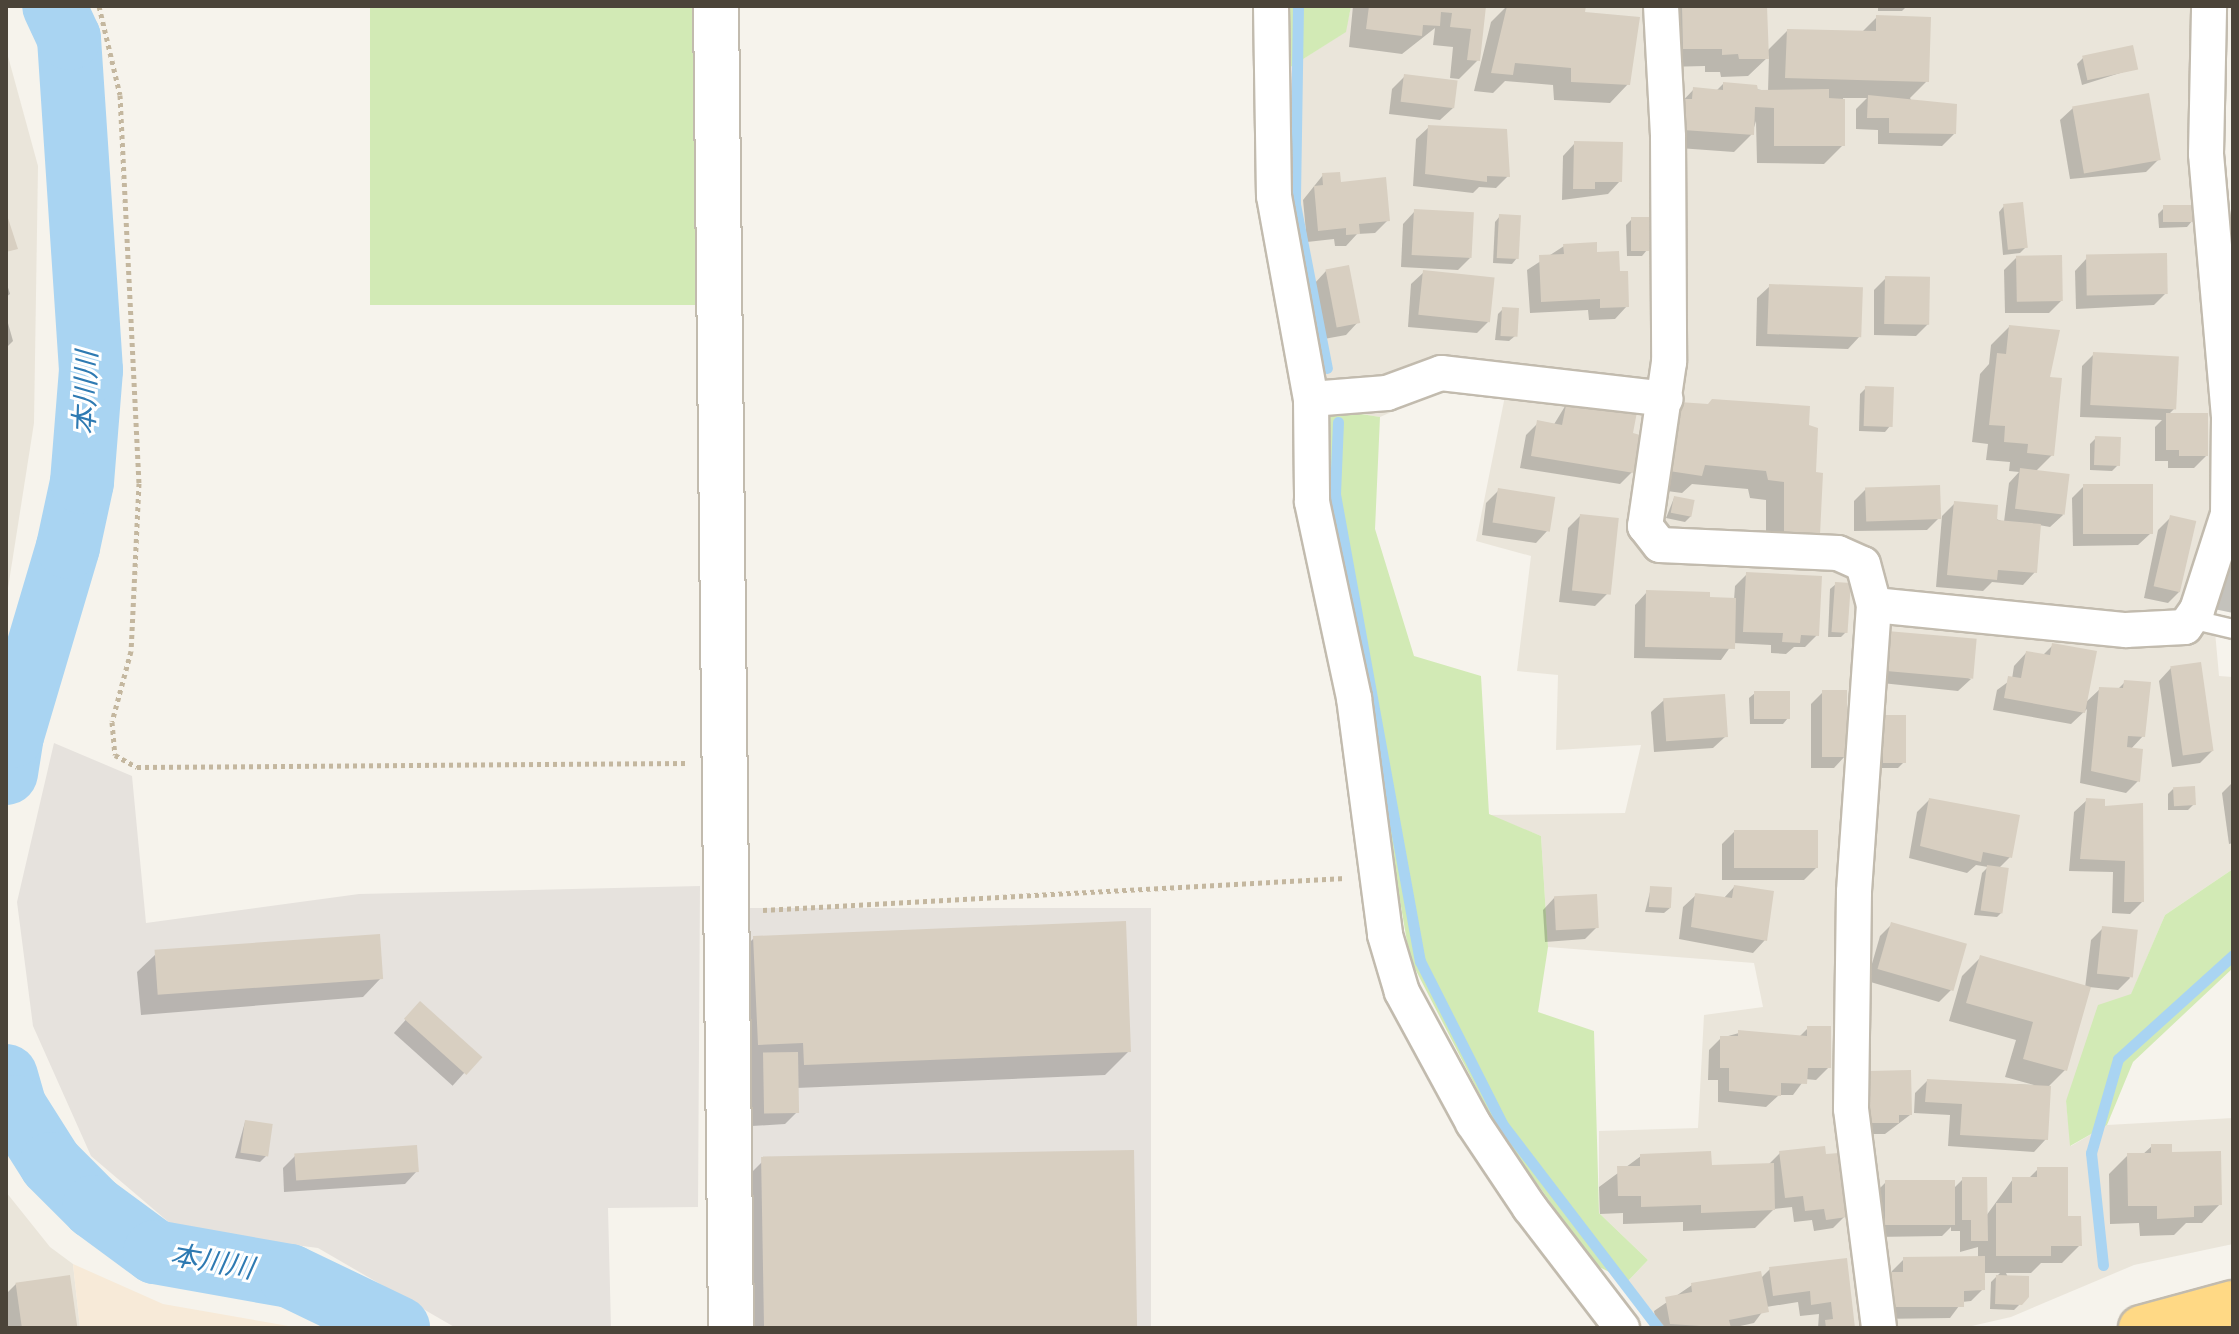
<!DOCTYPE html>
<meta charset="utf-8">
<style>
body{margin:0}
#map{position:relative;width:2239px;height:1334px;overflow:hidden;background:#f6f3ec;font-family:Helvetica,"Noto Sans JP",sans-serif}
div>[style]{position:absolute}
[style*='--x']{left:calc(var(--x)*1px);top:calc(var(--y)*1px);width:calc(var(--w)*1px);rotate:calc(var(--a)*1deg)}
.residential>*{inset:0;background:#eae5da}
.commercial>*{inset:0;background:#f7ead8}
.industrial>*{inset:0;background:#e6e2dd;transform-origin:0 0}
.green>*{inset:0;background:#d2eab5;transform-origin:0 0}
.shadow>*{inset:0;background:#0003;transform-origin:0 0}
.stream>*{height:11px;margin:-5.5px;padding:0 5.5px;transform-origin:5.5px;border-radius:5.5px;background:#a9d4f2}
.river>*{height:64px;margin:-32px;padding:0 32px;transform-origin:32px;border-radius:32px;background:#a9d4f2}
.building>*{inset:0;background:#d8cfc1;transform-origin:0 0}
.path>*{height:5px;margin-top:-2.5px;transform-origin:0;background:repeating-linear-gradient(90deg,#c4b79f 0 4px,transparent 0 8px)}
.roads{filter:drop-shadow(2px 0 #c2bbae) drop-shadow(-2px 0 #c2bbae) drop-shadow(0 2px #c2bbae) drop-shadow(0 -2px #c2bbae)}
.service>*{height:18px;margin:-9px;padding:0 9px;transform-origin:9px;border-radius:9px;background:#fff}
.minor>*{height:34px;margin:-17px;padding:0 17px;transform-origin:17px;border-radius:17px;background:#fff}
.tertiary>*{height:44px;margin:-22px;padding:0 22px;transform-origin:22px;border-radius:22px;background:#fff}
.trunk>*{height:44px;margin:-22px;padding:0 22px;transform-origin:22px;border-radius:22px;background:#ffd985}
span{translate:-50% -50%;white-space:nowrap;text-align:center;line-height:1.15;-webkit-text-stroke:6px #fff;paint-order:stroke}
.water-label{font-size:28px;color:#2e7ab2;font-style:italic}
.frame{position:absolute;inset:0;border:8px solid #4b4439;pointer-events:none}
</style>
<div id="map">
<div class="residential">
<div style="clip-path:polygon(1351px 6px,2221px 6px,2218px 77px,2233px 294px,2212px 598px,2219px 676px,2233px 677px,2233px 869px,2165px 915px,2131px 995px,2066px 1101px,2071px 1146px,2107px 1125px,2233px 1118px,2233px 1244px,2134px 1265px,2011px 1317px,1963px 1328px,1666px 1328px,1628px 1281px,1648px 1260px,1599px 1213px,1599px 1131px,1698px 1128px,1704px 1015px,1763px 1007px,1754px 963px,1548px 947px,1541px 836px,1489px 815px,1625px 813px,1641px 745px,1556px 750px,1558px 675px,1517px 671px,1531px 556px,1476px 541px,1505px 396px,1437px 392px,1380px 417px,1324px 408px,1293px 212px,1289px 68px,1345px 32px)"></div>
<div style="clip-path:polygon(6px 49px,38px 166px,34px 423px,6px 601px)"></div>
<div style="clip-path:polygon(6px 1192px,50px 1247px,73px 1264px,80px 1328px,6px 1328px)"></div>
</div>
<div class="commercial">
<div style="clip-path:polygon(73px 1264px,163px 1304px,300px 1328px,80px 1328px)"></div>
</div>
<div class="industrial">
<div style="clip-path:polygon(54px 743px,132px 776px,146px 923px,359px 894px,700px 886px,698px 1207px,608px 1208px,611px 1328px,456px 1328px,318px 1248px,178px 1230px,91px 1156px,33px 1026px,17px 902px)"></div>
<div style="left:1151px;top:908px;width:420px;height:404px;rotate:90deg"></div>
</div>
<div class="green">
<div style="left:370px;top:6px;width:325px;height:299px"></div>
<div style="clip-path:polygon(1289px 6px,1351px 6px,1346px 32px,1289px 68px)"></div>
<div style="clip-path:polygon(1324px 408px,1380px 417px,1375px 529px,1414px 656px,1481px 676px,1489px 814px,1541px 836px,1548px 947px,1538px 1012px,1594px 1031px,1599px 1213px,1648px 1260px,1628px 1281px,1595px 1265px,1496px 1126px,1410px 959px,1331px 499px)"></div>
<div style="clip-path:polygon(2233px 869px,2233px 968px,2133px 1062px,2107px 1125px,2070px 1146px,2066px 1101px,2098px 1005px,2131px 994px,2165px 915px)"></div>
</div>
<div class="shadow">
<div style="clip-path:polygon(1353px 6px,1482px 6px,1478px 60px,1459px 79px,1450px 78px,1453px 47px,1433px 45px,1435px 28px,1402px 54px,1349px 47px)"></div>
<div style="clip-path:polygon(1507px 6px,1584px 6px,1582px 14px,1628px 84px,1610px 103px,1554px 100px,1553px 85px,1505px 81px,1493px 93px,1474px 91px,1491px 22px)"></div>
<div style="clip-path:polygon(1664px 6px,1765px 6px,1766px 52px,1787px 31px,1861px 33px,1877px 17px,1927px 81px,1910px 98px,1914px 105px,1954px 134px,1942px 146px,1878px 144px,1878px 130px,1856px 129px,1856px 109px,1867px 98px,1843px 98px,1843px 145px,1824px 164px,1757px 163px,1756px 121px,1752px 134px,1734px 152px,1665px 147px,1676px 108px,1694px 89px,1716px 91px,1723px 84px,1768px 91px,1769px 56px,1748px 76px,1721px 77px,1720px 72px,1705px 72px,1705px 66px,1665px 67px)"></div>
<div style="clip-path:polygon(1878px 6px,1907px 6px,1902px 11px,1878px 11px)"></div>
<div style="clip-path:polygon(2083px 58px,2136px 68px,2082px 85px,2077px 64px)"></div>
<div style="clip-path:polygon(1405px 76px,1453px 108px,1440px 120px,1389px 114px,1392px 89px)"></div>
<div style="clip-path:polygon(2073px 108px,2158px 160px,2146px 172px,2070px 179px,2060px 120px)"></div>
<div style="clip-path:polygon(1429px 127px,1508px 176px,1496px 188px,1479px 187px,1473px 193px,1413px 186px,1416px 139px)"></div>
<div style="clip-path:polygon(1575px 143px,1620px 181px,1608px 194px,1562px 200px,1563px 156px)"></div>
<div style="clip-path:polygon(1323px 175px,1339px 184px,1388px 220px,1375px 233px,1357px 234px,1346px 246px,1335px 246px,1334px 239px,1307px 242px,1303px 200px)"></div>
<div style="clip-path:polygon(2004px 206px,2025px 248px,2020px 253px,2003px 255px,1999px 212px)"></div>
<div style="clip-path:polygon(2164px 208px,2192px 221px,2187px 227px,2159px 228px,2158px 214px)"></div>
<div style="clip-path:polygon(1415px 211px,1470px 258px,1458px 270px,1401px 267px,1403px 224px)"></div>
<div style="clip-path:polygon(1500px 216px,1517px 258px,1512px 264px,1493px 263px,1495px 222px)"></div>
<div style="clip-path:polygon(1632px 219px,1647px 250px,1642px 256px,1627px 256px,1626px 225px)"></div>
<div style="clip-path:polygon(1564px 246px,1596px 254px,1618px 273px,1627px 306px,1615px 319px,1589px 320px,1588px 310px,1530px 313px,1527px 270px)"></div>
<div style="clip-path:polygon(2016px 258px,2061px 301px,2049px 313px,2005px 313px,2004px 270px)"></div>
<div style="clip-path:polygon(2087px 258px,2166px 293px,2154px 305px,2076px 309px,2075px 271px)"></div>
<div style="clip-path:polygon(1326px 271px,1358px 322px,1346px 335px,1324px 339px,1314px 284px)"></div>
<div style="clip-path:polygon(1424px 272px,1490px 320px,1477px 333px,1408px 327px,1411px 284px)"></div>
<div style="clip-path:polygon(1886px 278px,1928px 324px,1916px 336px,1874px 335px,1874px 290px)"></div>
<div style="clip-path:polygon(6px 281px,10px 294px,6px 297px)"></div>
<div style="clip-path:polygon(1770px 286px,1860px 336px,1848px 349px,1756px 346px,1757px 298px)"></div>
<div style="clip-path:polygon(1503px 309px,1515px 336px,1509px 341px,1495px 340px,1498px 314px)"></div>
<div style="clip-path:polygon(6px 316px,13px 341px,6px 348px)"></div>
<div style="clip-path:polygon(2009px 327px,2047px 379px,2052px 455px,2035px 472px,2063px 515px,2050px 527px,2039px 525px,2035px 572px,2023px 585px,1992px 582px,1983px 591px,1936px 587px,1942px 516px,1955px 503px,2004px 522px,2009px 483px,2019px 472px,2009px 471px,2010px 462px,1986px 460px,1988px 444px,1972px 442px,1980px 374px,1989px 364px,1991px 345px)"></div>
<div style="clip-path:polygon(2094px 354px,2175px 408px,2168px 415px,2206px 456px,2194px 468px,2168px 468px,2168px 461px,2155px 461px,2155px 427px,2162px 420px,2080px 417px,2082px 366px)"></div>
<div style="clip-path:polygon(1866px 388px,1890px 426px,1885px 432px,1859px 431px,1860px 394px)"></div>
<div style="clip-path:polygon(1567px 403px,1631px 435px,1632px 472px,1620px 484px,1520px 468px,1526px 435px,1538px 423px,1553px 426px)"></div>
<div style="clip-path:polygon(1661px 423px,1807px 427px,1818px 534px,1800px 553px,1766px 551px,1766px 500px,1750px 498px,1748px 489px,1692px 484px,1682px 493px,1652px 489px)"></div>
<div style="clip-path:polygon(2096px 438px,2118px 465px,2112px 471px,2090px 470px,2090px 444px)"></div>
<div style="clip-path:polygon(2084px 486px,2151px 533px,2138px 545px,2073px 546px,2072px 498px)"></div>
<div style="clip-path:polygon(1866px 489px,1939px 518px,1927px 530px,1854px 531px,1854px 501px)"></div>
<div style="clip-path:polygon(1499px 490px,1548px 530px,1536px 543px,1482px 535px,1486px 503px)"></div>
<div style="clip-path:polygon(1674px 498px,1691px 516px,1685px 522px,1666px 518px)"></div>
<div style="clip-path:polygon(1580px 516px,1607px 594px,1595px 606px,1559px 602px,1568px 528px)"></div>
<div style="clip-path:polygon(2170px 518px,2180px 591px,2168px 603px,2144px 598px,2158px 530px)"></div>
<div style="clip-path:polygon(2233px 547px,2233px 613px,2214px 609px)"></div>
<div style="clip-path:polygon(1747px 574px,1817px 635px,1805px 647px,1794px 647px,1786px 654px,1771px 653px,1771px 645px,1733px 643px,1721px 660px,1634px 658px,1635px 605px,1647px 592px,1734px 600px,1735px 586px)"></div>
<div style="clip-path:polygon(1836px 584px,1847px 631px,1841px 637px,1828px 637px,1830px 589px)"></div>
<div style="clip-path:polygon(1876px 645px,1971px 679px,1958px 691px,1872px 682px)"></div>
<div style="clip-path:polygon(2053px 645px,2085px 703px,2100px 689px,2117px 690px,2125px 682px,2143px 736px,2130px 750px,2138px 781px,2126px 793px,2080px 783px,2087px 709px,2071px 724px,1993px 710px,1997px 690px,2012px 679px,2014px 666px,2026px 653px,2042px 656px)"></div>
<div style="clip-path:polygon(2171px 668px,2212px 751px,2200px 763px,2172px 767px,2159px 681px)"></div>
<div style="clip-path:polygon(1823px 692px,1846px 755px,1834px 768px,1811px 768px,1811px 704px)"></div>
<div style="clip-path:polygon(1755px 693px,1788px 718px,1783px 724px,1750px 724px,1749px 698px)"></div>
<div style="clip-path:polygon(1664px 700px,1726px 736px,1713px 748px,1654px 752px,1651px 712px)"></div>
<div style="clip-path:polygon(1883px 717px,1904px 762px,1898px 768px,1877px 768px)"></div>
<div style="clip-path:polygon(2233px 782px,2233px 843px,2229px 844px,2222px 793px)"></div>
<div style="clip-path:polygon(2173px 789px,2194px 804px,2188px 810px,2168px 810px,2168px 794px)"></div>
<div style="clip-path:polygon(1929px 800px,2010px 857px,1998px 869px,2002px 912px,1997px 917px,1974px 915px,1982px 873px,1988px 867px,1976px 865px,1967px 873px,1909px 858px,1917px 812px)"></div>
<div style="clip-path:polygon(2087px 800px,2103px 808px,2142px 902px,2130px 914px,2112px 913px,2113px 872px,2069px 871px,2074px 812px)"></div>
<div style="clip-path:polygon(1734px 832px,1816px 868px,1804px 880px,1722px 880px,1722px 844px)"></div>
<div style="clip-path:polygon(1734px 887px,1765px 940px,1753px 953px,1679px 939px,1683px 907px,1696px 895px,1723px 899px)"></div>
<div style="clip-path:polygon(1651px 888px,1670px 908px,1664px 913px,1645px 912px)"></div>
<div style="clip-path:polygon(1555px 897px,1597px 927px,1585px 939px,1545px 942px,1543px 910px)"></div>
<div style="clip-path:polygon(1892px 924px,1952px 989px,1939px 1002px,1867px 981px,1880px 936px)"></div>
<div style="clip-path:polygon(2103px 928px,2130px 978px,2118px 990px,2089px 987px,2065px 1070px,2049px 1086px,2046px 1139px,2034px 1152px,1948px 1146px,1950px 1115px,1914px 1113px,1915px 1093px,1927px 1081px,2034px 1085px,2005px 1077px,2016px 1040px,1949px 1021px,1962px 976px,1981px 957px,2085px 988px,2091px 940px)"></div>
<div style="clip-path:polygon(754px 938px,1129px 1051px,1105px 1075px,796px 1088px,797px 1112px,785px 1124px,752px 1126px,751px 1067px,735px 1068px,730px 962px)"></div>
<div style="clip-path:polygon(156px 954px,381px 978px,363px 997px,141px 1015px,137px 972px)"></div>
<div style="left:420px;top:1004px;width:79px;height:39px;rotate:42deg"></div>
<div style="clip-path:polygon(1808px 1028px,1829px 1067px,1816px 1080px,1805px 1079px,1793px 1095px,1779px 1095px,1766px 1107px,1718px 1102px,1718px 1080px,1708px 1080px,1709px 1050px,1721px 1038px,1739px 1033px,1799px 1037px)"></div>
<div style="clip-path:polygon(1870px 1073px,1910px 1115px,1885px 1134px,1858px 1134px,1857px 1085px)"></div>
<div style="clip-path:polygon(245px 1122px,266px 1156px,260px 1162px,235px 1158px)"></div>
<div style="clip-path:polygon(2152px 1146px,2170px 1154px,2220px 1204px,2202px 1223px,2186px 1223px,2174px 1235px,2140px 1236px,2139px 1223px,2110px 1224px,2109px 1174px,2128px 1155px,2142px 1155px)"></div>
<div style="clip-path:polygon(1780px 1153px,1845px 1216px,1833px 1228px,1814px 1231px,1812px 1220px,1794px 1222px,1792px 1207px,1774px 1209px,1755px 1228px,1683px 1231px,1683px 1222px,1623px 1224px,1623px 1213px,1600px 1214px,1599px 1187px,1641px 1156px,1710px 1167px,1768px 1165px)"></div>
<div style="clip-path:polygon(295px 1156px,417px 1171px,405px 1184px,284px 1192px,283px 1168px)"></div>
<div style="clip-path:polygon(762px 1162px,1136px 1328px,742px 1328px,738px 1186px)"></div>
<div style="clip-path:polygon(2038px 1169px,2080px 1245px,2062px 1263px,2041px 1263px,2031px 1273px,2006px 1273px,2020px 1304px,2014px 1310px,1990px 1309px,1991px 1282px,2000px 1273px,1983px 1273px,1983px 1289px,1971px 1301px,1962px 1302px,1950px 1318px,1876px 1319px,1892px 1271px,1904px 1259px,1978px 1258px,1978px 1247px,1960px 1252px,1960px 1231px,1951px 1231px,1951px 1227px,1942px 1236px,1874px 1237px,1874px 1194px,1886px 1182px,1953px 1189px,1963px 1179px,1986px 1216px,2013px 1179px,2028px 1179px)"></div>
<div style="clip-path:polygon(1845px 1260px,1853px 1328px,1818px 1328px,1819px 1314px,1800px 1316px,1798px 1302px,1766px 1307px,1754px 1323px,1731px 1328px,1657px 1328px,1654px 1311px,1692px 1285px,1761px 1278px,1770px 1269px)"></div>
<div style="clip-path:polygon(16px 1284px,75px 1328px,8px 1328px,6px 1294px)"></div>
</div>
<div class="stream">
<div style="--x:1298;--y:6;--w:198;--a:90.9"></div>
<div style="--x:1295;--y:204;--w:167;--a:79"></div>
<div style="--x:1338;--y:422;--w:72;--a:92.4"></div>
<div style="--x:1335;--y:494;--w:475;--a:79.7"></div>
<div style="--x:1420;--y:961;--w:184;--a:63.2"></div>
<div style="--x:1503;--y:1125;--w:255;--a:52.6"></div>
<div style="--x:2103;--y:1265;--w:113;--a:-96.1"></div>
<div style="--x:2091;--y:1153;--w:98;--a:-74"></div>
<div style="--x:2118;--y:1059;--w:155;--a:-42.1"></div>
</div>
<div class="river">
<div style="--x:6;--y:773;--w:37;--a:-81"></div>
<div style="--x:12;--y:736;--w:197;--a:-73.5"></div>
<div style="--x:68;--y:547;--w:66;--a:-77.8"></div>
<div style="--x:82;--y:482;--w:112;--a:-85.4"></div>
<div style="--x:91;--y:370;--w:333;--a:-93.8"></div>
<div style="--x:69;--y:38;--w:35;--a:-115"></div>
<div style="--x:6;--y:1076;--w:32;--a:74"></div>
<div style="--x:15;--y:1107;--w:67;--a:57.7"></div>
<div style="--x:51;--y:1164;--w:61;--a:45"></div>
<div style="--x:94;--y:1207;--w:76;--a:36.4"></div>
<div style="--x:155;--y:1252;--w:137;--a:10.1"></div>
<div style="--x:290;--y:1276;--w:120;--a:25.7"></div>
</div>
<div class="building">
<div style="clip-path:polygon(1369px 6px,1486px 6px,1480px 61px,1467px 60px,1471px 29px,1450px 27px,1452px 13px,1441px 12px,1440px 26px,1423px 25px,1422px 36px,1366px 29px)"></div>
<div style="clip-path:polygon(1507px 6px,1586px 6px,1585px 12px,1640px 17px,1630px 85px,1571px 82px,1571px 68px,1515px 63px,1513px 75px,1491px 73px)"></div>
<div style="clip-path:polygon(1682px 6px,1767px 6px,1769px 59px,1739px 59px,1738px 54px,1722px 55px,1722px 49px,1683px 49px)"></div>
<div style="clip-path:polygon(1876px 15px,1931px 17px,1929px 82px,1785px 78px,1787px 29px,1876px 31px)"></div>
<div style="left:2133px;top:45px;width:25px;height:52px;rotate:78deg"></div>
<div style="left:1404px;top:74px;width:54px;height:28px;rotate:7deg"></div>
<div style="clip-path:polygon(1723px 82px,1757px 85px,1758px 90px,1829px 89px,1829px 98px,1845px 99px,1845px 146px,1774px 146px,1774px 108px,1755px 107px,1754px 135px,1683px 130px,1685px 99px,1692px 99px,1693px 87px,1723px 90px)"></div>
<div style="left:2149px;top:93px;width:68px;height:78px;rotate:80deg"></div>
<div style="clip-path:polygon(1868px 95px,1957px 104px,1956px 134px,1889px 133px,1889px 118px,1867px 118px)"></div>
<div style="clip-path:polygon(1428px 125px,1507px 129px,1510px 177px,1487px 176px,1487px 182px,1425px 174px)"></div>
<div style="clip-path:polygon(1574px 141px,1623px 142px,1622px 182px,1595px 182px,1595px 189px,1573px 189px)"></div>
<div style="clip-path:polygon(1340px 172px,1341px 182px,1386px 177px,1390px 221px,1359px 224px,1360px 234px,1346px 235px,1346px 228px,1318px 231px,1314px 186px,1323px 185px,1322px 173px)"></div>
<div style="left:2023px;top:202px;width:46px;height:20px;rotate:84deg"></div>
<div style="left:2194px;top:205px;width:17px;height:31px;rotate:90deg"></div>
<div style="left:1414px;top:209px;width:60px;height:46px;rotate:3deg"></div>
<div style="clip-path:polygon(6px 212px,18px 249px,6px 252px)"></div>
<div style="left:1499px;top:214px;width:22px;height:44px;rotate:3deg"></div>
<div style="left:1631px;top:217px;width:18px;height:34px"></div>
<div style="clip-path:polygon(1597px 242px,1597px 252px,1619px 251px,1620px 271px,1628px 271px,1629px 307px,1600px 308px,1600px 299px,1541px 302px,1539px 255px,1564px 254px,1563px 244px)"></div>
<div style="left:2167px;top:253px;width:41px;height:81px;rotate:89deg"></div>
<div style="left:2062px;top:255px;width:46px;height:46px;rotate:89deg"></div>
<div style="left:1349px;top:265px;width:59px;height:24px;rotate:79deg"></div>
<div style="left:1423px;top:270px;width:72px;height:45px;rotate:6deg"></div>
<div style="left:1885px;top:276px;width:45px;height:48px;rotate:1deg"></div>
<div style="left:1769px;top:284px;width:94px;height:50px;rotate:2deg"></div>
<div style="left:1502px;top:307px;width:17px;height:29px;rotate:3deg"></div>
<div style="clip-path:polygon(2009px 325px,2060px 330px,2050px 377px,2062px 378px,2054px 456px,2027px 453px,2028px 444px,2004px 442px,2005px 426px,1989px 425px,1997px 353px,2006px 354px)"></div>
<div style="left:2093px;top:352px;width:86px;height:53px;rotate:3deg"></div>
<div style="left:1865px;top:386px;width:29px;height:40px;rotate:2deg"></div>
<div style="clip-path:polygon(1712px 399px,1810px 406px,1809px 425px,1818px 428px,1816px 472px,1823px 473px,1820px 535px,1784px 534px,1784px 482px,1768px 480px,1766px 471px,1705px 465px,1702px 476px,1669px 471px,1679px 402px,1708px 404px)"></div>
<div style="clip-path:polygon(1567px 400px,1637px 412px,1633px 433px,1640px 435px,1634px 473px,1531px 456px,1537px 420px,1562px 425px)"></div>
<div style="clip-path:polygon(2166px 413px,2208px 413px,2208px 456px,2179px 456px,2179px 450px,2166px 450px)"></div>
<div style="left:2095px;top:436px;width:26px;height:29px;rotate:2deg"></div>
<div style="left:2020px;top:468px;width:50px;height:41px;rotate:7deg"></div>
<div style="left:2083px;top:484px;width:70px;height:50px"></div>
<div style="left:1940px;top:485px;width:34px;height:75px;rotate:88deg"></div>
<div style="left:1498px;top:488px;width:58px;height:35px;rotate:9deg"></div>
<div style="left:1674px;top:496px;width:21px;height:17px;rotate:11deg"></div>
<div style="clip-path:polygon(1954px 501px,1998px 505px,1997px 520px,2041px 524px,2037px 573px,1998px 570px,1997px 580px,1947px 575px)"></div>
<div style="left:1580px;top:514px;width:39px;height:77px;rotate:6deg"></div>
<div style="left:2170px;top:515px;width:27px;height:73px;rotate:13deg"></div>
<div style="clip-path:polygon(1746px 572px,1822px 576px,1819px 636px,1801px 635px,1800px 643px,1782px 642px,1783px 633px,1743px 632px)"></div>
<div style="left:1835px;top:582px;width:16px;height:50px;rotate:4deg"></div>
<div style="clip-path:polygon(1646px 590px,1710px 592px,1710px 597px,1736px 598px,1735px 649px,1645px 647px)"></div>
<div style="left:1887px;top:631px;width:90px;height:40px;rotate:5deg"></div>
<div style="clip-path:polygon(2052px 643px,2097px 651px,2085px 713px,2004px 698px,2008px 676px,2021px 678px,2026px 651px,2050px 655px)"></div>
<div style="left:2201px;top:662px;width:90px;height:31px;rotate:82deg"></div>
<div style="clip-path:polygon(2124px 680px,2151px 682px,2145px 737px,2128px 736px,2127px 747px,2143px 749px,2140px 782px,2091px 771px,2099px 687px,2123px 688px)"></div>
<div style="left:1822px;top:690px;width:25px;height:67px"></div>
<div style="left:1754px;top:691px;width:36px;height:28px"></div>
<div style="left:1725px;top:694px;width:43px;height:62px;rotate:86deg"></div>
<div style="left:1883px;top:715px;width:23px;height:48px"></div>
<div style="left:2195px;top:786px;width:19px;height:22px;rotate:87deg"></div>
<div style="clip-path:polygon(1929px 798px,2020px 815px,2012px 858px,1983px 852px,1981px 862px,1920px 846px)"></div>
<div style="clip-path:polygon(2086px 798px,2105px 799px,2105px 806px,2143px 803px,2144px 902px,2124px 902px,2125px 861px,2080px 859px)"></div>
<div style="left:1734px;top:830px;width:84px;height:38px"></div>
<div style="left:1987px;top:865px;width:22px;height:46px;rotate:8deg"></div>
<div style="clip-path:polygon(1734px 885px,1774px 891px,1767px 941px,1691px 927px,1695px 893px,1732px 898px)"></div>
<div style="left:1650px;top:886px;width:22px;height:21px;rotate:3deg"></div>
<div style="left:1597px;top:894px;width:34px;height:43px;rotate:87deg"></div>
<div style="clip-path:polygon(1126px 921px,1131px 1052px,804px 1065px,803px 1043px,758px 1045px,753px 936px)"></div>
<div style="left:1891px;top:922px;width:79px;height:49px;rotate:16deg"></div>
<div style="left:2102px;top:926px;width:36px;height:48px;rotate:6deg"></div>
<div style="left:380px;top:934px;width:45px;height:226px;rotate:86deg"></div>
<div style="clip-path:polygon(1980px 955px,2091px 987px,2067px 1071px,2023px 1059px,2033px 1022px,1966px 1003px)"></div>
<div style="left:420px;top:1001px;width:84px;height:24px;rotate:42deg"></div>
<div style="clip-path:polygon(1807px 1026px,1831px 1026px,1831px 1068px,1808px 1068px,1807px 1084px,1781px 1083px,1781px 1096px,1729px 1091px,1729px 1068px,1720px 1068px,1720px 1036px,1738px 1036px,1738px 1030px,1807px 1036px)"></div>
<div style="left:798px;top:1052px;width:61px;height:35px;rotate:89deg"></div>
<div style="clip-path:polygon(1911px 1070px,1912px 1115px,1899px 1115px,1899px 1123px,1869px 1123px,1869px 1071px)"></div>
<div style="clip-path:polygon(1927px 1079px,2051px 1086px,2048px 1140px,1960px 1135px,1962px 1104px,1925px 1102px)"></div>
<div style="left:245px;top:1120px;width:28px;height:33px;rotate:8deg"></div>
<div style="clip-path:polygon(2151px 1144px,2172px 1144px,2172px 1152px,2221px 1151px,2222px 1205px,2194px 1206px,2194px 1217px,2157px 1219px,2157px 1206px,2128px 1206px,2127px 1153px,2151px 1153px)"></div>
<div style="left:417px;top:1145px;width:27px;height:123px;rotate:86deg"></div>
<div style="clip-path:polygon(1825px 1146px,1826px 1154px,1839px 1153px,1847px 1217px,1826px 1220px,1824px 1209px,1805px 1211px,1803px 1196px,1785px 1198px,1779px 1151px)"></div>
<div style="left:1134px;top:1150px;width:178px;height:373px;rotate:89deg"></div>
<div style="clip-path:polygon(1711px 1151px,1712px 1165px,1774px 1163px,1775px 1210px,1701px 1213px,1701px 1205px,1641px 1207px,1641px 1196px,1618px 1196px,1617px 1166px,1640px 1166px,1640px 1154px)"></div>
<div style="clip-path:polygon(2037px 1167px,2068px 1167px,2068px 1216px,2081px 1216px,2082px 1246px,2051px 1246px,2051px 1256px,1996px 1256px,1996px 1203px,2012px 1203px,2012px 1177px,2037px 1177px)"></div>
<div style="clip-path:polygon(1962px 1177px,1987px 1177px,1988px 1241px,1971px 1241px,1971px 1220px,1962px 1220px)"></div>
<div style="left:1885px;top:1180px;width:70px;height:45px"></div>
<div style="clip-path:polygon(1985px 1256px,1985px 1290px,1964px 1291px,1964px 1307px,1887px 1307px,1887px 1272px,1903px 1272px,1903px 1257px)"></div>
<div style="clip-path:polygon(1847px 1258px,1855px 1328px,1826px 1328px,1825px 1320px,1833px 1319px,1831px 1302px,1811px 1305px,1810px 1291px,1773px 1296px,1769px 1267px)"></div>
<div style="clip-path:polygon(1761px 1271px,1769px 1312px,1729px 1320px,1731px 1328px,1670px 1324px,1665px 1297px,1692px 1292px,1691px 1283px)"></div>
<div style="left:70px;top:1275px;width:53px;height:55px;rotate:82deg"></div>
<div style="clip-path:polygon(1996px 1275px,2029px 1276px,2029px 1297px,2022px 1305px,1995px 1304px)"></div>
</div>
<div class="path">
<div style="--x:99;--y:6;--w:91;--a:76.7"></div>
<div style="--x:120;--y:95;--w:388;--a:87.2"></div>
<div style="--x:139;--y:483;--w:168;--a:92.7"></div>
<div style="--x:131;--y:651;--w:73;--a:105"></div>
<div style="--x:112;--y:722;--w:33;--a:85"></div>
<div style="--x:115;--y:755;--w:25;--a:29"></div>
<div style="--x:137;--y:767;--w:551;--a:-0.42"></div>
<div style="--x:763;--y:910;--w:583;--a:-3.15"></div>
</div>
<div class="roads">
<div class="service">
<div style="--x:2191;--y:619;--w:43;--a:13.4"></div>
</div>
<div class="minor">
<div style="--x:1271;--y:6;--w:190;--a:89.1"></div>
<div style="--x:1274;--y:196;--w:206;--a:79.7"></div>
<div style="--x:1311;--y:399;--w:103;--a:89.4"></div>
<div style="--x:1312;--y:502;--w:200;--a:77.9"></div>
<div style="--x:1354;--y:698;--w:239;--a:82.5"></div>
<div style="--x:1385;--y:935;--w:59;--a:73.4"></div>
<div style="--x:1402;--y:992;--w:149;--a:61.5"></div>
<div style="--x:1473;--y:1123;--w:102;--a:56.2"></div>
<div style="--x:1530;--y:1208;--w:151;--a:52.5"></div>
<div style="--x:1661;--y:6;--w:131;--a:86.9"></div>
<div style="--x:1668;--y:137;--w:225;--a:89.7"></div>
<div style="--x:1669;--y:362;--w:166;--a:98.3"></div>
<div style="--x:1645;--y:526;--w:24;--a:52"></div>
<div style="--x:1660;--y:545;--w:178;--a:2.6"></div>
<div style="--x:1838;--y:553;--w:27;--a:24"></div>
<div style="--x:1863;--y:564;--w:42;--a:75"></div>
<div style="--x:1874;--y:605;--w:288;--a:94"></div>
<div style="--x:1854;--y:892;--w:217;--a:90.8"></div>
<div style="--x:1851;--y:1109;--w:221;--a:82.7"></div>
<div style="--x:1311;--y:399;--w:76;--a:-4.5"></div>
<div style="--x:1387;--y:393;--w:58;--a:-20.3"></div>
<div style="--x:1441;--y:373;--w:226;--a:6.6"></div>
<div style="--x:1874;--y:605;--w:253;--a:5.7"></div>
<div style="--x:2126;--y:630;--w:59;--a:-2.9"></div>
<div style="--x:2185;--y:627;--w:21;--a:-55"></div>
<div style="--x:2197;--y:610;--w:101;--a:-72.1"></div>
<div style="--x:2228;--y:514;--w:97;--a:-89.4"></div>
<div style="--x:2229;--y:417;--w:264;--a:-95"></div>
<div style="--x:2206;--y:154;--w:148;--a:-88.8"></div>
</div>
<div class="tertiary">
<div style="--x:716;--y:6;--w:1322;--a:89.35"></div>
</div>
<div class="trunk">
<div style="--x:2141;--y:1328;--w:95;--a:-15.2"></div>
</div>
</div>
<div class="water-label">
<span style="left:86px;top:393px;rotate:-88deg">本川川</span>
<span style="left:212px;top:1262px;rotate:10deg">本川川</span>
</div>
<div class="frame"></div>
</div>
